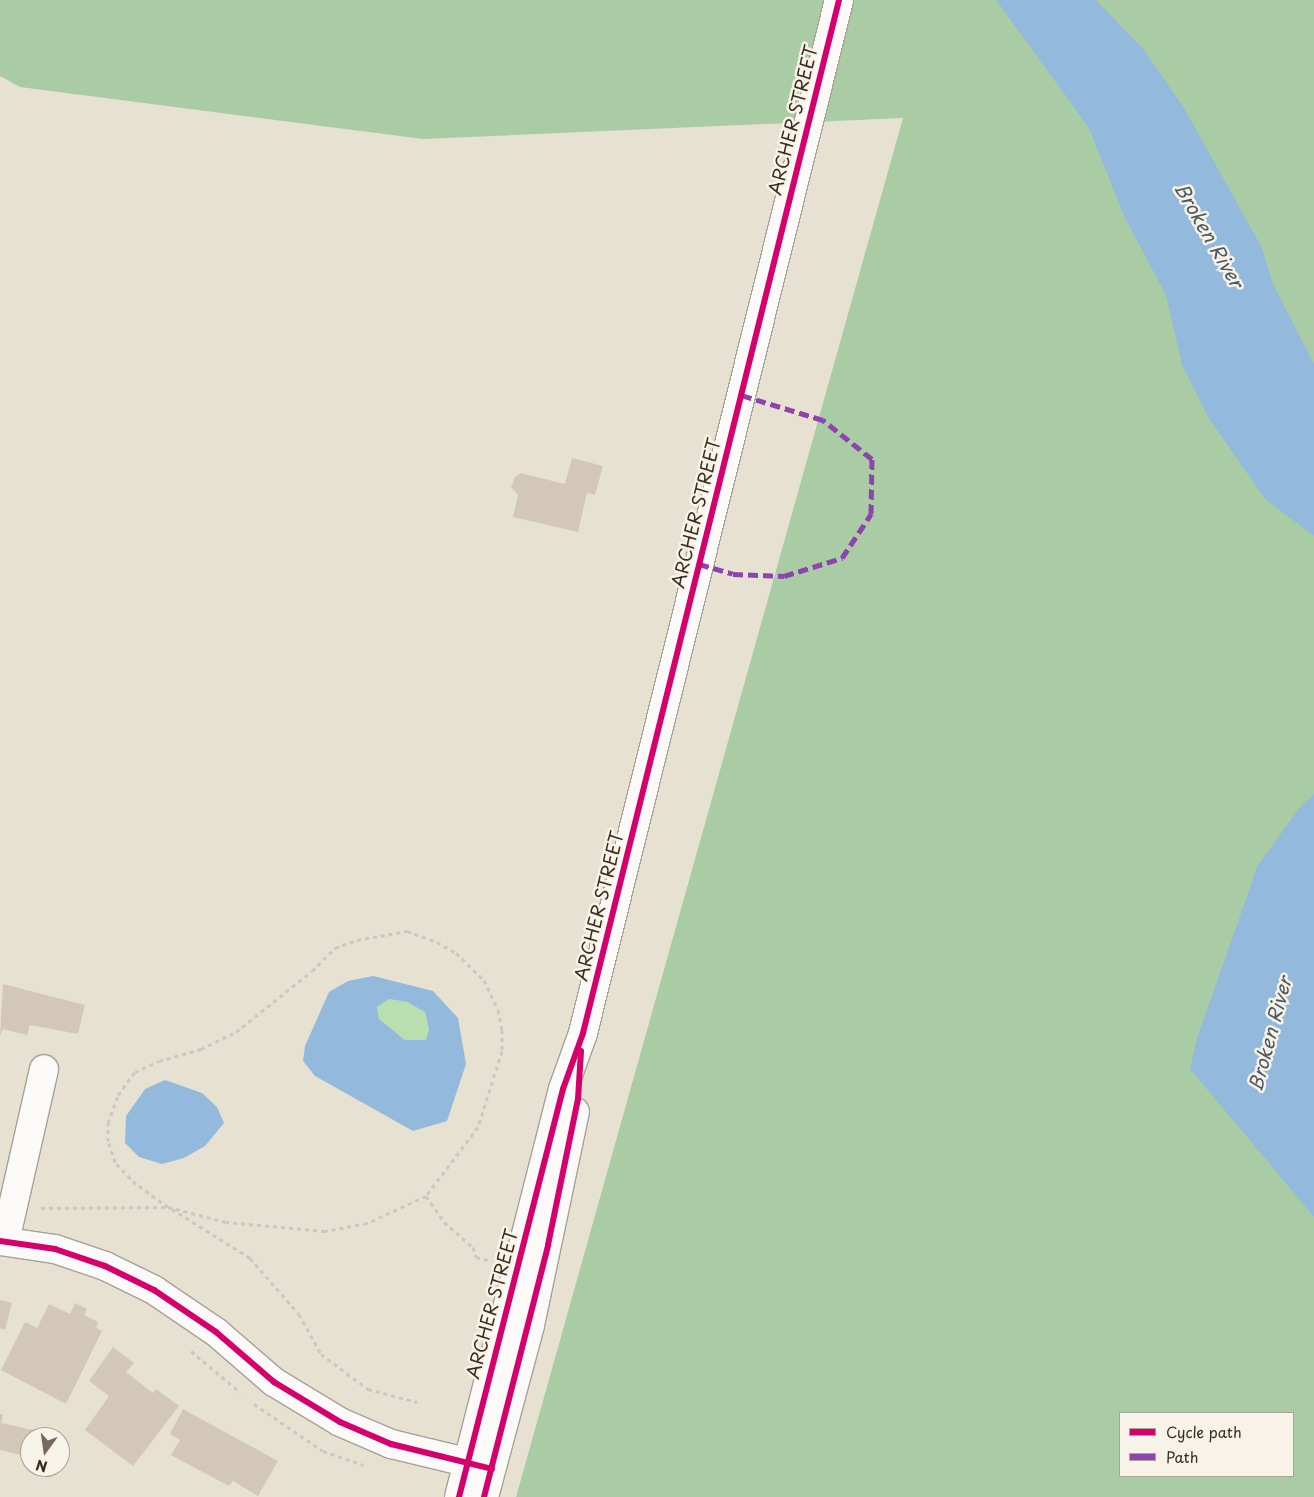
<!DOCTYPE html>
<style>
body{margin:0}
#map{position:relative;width:1314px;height:1497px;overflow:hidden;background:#e7e1d2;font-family:"Playpen Sans",sans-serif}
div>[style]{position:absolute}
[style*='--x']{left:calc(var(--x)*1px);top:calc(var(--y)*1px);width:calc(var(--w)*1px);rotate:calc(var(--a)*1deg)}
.green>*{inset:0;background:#b9deb0}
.forest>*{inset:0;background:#a9cca4}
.water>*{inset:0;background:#93badc}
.building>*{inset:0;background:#d3c8b8}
.path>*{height:3px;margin-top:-1.5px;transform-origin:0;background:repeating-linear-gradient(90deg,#cbc8c4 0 4px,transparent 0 8px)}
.roads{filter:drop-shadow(1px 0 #a6a096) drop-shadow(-1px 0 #a6a096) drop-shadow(0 1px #a6a096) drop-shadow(0 -1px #a6a096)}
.minor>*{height:28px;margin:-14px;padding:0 14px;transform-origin:14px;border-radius:14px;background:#fbfaf8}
.major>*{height:28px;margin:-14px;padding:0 14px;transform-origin:14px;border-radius:14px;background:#fbfaf8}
.quiet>*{height:5px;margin-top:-2.5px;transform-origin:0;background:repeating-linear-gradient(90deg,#8e44ad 0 10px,transparent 0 15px)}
.cycleway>*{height:6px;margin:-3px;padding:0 3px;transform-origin:3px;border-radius:3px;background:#d6006c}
span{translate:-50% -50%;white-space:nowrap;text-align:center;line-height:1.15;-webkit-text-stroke:5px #f7f3e8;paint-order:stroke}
.street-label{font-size:18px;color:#3b2a1e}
.water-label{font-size:19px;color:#4d5762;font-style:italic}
.legend{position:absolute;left:1119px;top:1412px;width:175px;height:65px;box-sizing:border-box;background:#f7f3e8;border:1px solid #aca397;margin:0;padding:6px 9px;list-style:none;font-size:15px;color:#3b2a1e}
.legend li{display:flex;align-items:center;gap:10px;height:25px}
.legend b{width:25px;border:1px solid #aca397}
.north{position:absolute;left:20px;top:1427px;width:50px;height:50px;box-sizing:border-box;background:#f7f3e8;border:1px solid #aca397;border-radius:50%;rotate:194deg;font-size:14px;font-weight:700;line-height:20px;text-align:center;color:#3b2a1e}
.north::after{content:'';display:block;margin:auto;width:18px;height:22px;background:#776a5d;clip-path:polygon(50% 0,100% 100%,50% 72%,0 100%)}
</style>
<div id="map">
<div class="green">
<div style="clip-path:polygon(389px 999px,407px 1002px,425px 1012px,429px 1029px,426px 1040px,405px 1040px,379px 1019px,377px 1007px)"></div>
</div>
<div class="forest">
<div style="clip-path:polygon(evenodd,0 0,1314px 0,1314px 1497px,516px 1497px,903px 118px,423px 139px,20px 87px,0 76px,0 0,1120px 1413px,1293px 1413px,1293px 1476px,1120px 1476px,1120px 1413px)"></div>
</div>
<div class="water">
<div style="clip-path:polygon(996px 0,1096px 0,1144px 50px,1184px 108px,1262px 248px,1273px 284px,1314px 364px,1314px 536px,1265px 499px,1210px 420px,1182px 365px,1166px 295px,1125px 218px,1089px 128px)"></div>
<div style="clip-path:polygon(1314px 794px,1314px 1217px,1190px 1069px,1197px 1038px,1258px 865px,1300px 807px)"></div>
<div style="clip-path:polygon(evenodd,373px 976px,433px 991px,458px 1018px,466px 1064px,447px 1121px,413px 1131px,315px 1076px,303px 1061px,305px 1046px,329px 992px,348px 981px,373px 976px,389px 999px,407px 1002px,425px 1012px,429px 1029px,426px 1040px,405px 1040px,379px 1019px,377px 1007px,389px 999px)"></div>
<div style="clip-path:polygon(165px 1080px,202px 1093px,217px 1107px,224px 1123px,205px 1146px,184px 1158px,162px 1164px,139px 1157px,125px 1143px,126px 1116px,145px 1089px)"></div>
</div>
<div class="building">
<div style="clip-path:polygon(572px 458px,603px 466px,595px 495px,587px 493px,578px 532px,513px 517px,518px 495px,511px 487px,515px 477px,521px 473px,565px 484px)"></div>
<div style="clip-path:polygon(3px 984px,85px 1005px,78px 1034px,30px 1025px,27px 1035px,3px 1029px,0 1036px)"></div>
<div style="clip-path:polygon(0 1300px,12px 1303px,5px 1330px,0 1328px)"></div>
<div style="clip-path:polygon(75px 1303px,87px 1309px,84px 1315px,98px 1322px,96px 1328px,102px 1331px,66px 1404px,1px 1370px,25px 1322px,37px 1328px,49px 1304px,70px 1314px)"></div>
<div style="clip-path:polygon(113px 1347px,134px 1363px,126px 1372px,153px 1393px,156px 1389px,179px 1406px,133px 1466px,85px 1430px,109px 1396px,89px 1381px)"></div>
<div style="clip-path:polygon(183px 1409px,278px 1461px,258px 1496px,233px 1481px,229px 1486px,171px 1455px,180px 1440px,170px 1434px)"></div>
<div style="clip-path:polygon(0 1414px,3px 1414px,1px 1423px,33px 1430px,26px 1456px,0 1450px)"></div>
</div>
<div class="path">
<div style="--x:426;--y:1196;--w:65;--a:155.4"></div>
<div style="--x:367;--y:1223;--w:43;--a:169.2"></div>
<div style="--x:325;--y:1231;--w:99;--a:-174.8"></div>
<div style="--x:226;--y:1222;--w:60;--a:-165.5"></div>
<div style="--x:168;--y:1207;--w:39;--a:-144"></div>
<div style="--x:136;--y:1184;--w:30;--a:-134"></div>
<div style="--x:115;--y:1162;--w:22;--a:-108"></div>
<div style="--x:108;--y:1141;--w:18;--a:-90"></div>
<div style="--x:108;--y:1123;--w:30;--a:-70"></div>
<div style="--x:118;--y:1095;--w:29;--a:-54"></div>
<div style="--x:135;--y:1072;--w:26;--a:-25"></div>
<div style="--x:159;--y:1061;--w:44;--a:-15.9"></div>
<div style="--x:201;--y:1049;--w:39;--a:-26"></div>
<div style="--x:236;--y:1032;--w:97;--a:-38.8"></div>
<div style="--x:312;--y:971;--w:33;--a:-45"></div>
<div style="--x:335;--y:948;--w:23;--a:-20"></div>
<div style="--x:357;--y:940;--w:51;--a:-10.2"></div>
<div style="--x:407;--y:931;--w:32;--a:20"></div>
<div style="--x:437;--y:942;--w:22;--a:30"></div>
<div style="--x:456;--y:953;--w:39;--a:44"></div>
<div style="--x:484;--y:980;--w:33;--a:65"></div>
<div style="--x:498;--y:1010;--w:20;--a:79"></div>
<div style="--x:502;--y:1030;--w:21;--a:90"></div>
<div style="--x:502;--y:1051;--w:80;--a:107.5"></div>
<div style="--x:478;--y:1127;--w:86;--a:127"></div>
<div style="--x:426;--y:1196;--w:32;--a:55"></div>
<div style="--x:444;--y:1222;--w:38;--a:41"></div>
<div style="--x:473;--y:1247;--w:10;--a:73"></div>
<div style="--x:476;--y:1257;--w:16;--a:14"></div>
<div style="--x:41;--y:1208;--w:126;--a:-0.5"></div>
<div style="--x:172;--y:1209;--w:92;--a:32.1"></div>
<div style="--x:250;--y:1258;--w:74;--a:48.8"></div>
<div style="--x:299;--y:1314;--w:46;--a:61.2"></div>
<div style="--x:321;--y:1354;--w:59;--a:36.7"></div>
<div style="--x:368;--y:1389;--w:51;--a:14.9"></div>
<div style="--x:191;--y:1351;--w:64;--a:39.9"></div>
<div style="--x:254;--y:1404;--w:83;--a:34.3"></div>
<div style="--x:323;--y:1451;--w:43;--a:18.9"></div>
</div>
<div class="roads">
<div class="minor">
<div style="--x:0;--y:1241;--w:56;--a:8.3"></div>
<div style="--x:55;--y:1249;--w:53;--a:18.8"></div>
<div style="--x:105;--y:1266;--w:55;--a:26.1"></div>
<div style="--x:154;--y:1290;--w:75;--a:34.1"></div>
<div style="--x:216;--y:1332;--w:77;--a:40.8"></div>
<div style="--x:274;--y:1382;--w:77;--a:31.2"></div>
<div style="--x:340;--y:1422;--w:56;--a:23.3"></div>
<div style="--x:391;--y:1444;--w:103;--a:13.5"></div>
<div style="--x:5;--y:1241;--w:176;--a:-77.2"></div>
</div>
<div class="major">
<div style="--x:459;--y:1497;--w:421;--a:-75.7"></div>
<div style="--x:563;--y:1089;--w:59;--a:-70.3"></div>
<div style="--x:583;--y:1033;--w:1064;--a:-76.08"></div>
<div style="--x:484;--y:1497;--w:178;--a:-75"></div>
<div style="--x:530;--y:1325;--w:218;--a:-78.1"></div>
</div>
</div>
<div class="quiet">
<div style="--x:699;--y:564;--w:35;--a:16"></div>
<div style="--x:733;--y:574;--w:51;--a:2.2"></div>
<div style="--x:784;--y:576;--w:61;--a:-17.2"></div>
<div style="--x:842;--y:558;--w:53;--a:-56.6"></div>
<div style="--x:871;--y:514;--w:55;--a:-89"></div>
<div style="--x:872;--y:459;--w:63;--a:-141.5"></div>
<div style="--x:823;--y:420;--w:86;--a:-163"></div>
</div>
<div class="cycleway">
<div style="--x:0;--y:1241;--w:56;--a:8.3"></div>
<div style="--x:55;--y:1249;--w:53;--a:18.8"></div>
<div style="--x:105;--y:1266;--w:55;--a:26.1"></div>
<div style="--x:154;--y:1290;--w:75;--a:34.1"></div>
<div style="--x:216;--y:1332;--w:77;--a:40.8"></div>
<div style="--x:274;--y:1382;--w:77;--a:31.2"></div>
<div style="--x:340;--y:1422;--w:56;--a:23.3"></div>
<div style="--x:391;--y:1444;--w:104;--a:13.9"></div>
<div style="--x:459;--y:1497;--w:421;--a:-75.7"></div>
<div style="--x:563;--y:1089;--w:59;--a:-70.3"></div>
<div style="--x:583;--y:1033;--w:1064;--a:-76.08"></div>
<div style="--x:484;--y:1497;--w:260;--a:-75.7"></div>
<div style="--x:548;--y:1245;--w:149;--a:-78.4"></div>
<div style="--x:578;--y:1099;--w:48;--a:-86.4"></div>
</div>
<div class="street-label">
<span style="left:793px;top:120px;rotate:-76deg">ARCHER STREET</span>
<span style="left:696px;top:513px;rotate:-76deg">ARCHER STREET</span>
<span style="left:599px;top:906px;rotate:-76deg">ARCHER STREET</span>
<span style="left:492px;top:1304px;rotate:-75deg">ARCHER STREET</span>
</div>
<div class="water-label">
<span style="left:1209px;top:235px;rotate:60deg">Broken River</span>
<span style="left:1270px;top:1034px;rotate:-75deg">Broken River</span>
</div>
<ul class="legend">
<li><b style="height:6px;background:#d6006c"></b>Cycle path</li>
<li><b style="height:6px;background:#8e44ad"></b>Path</li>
</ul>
<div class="north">N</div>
</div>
